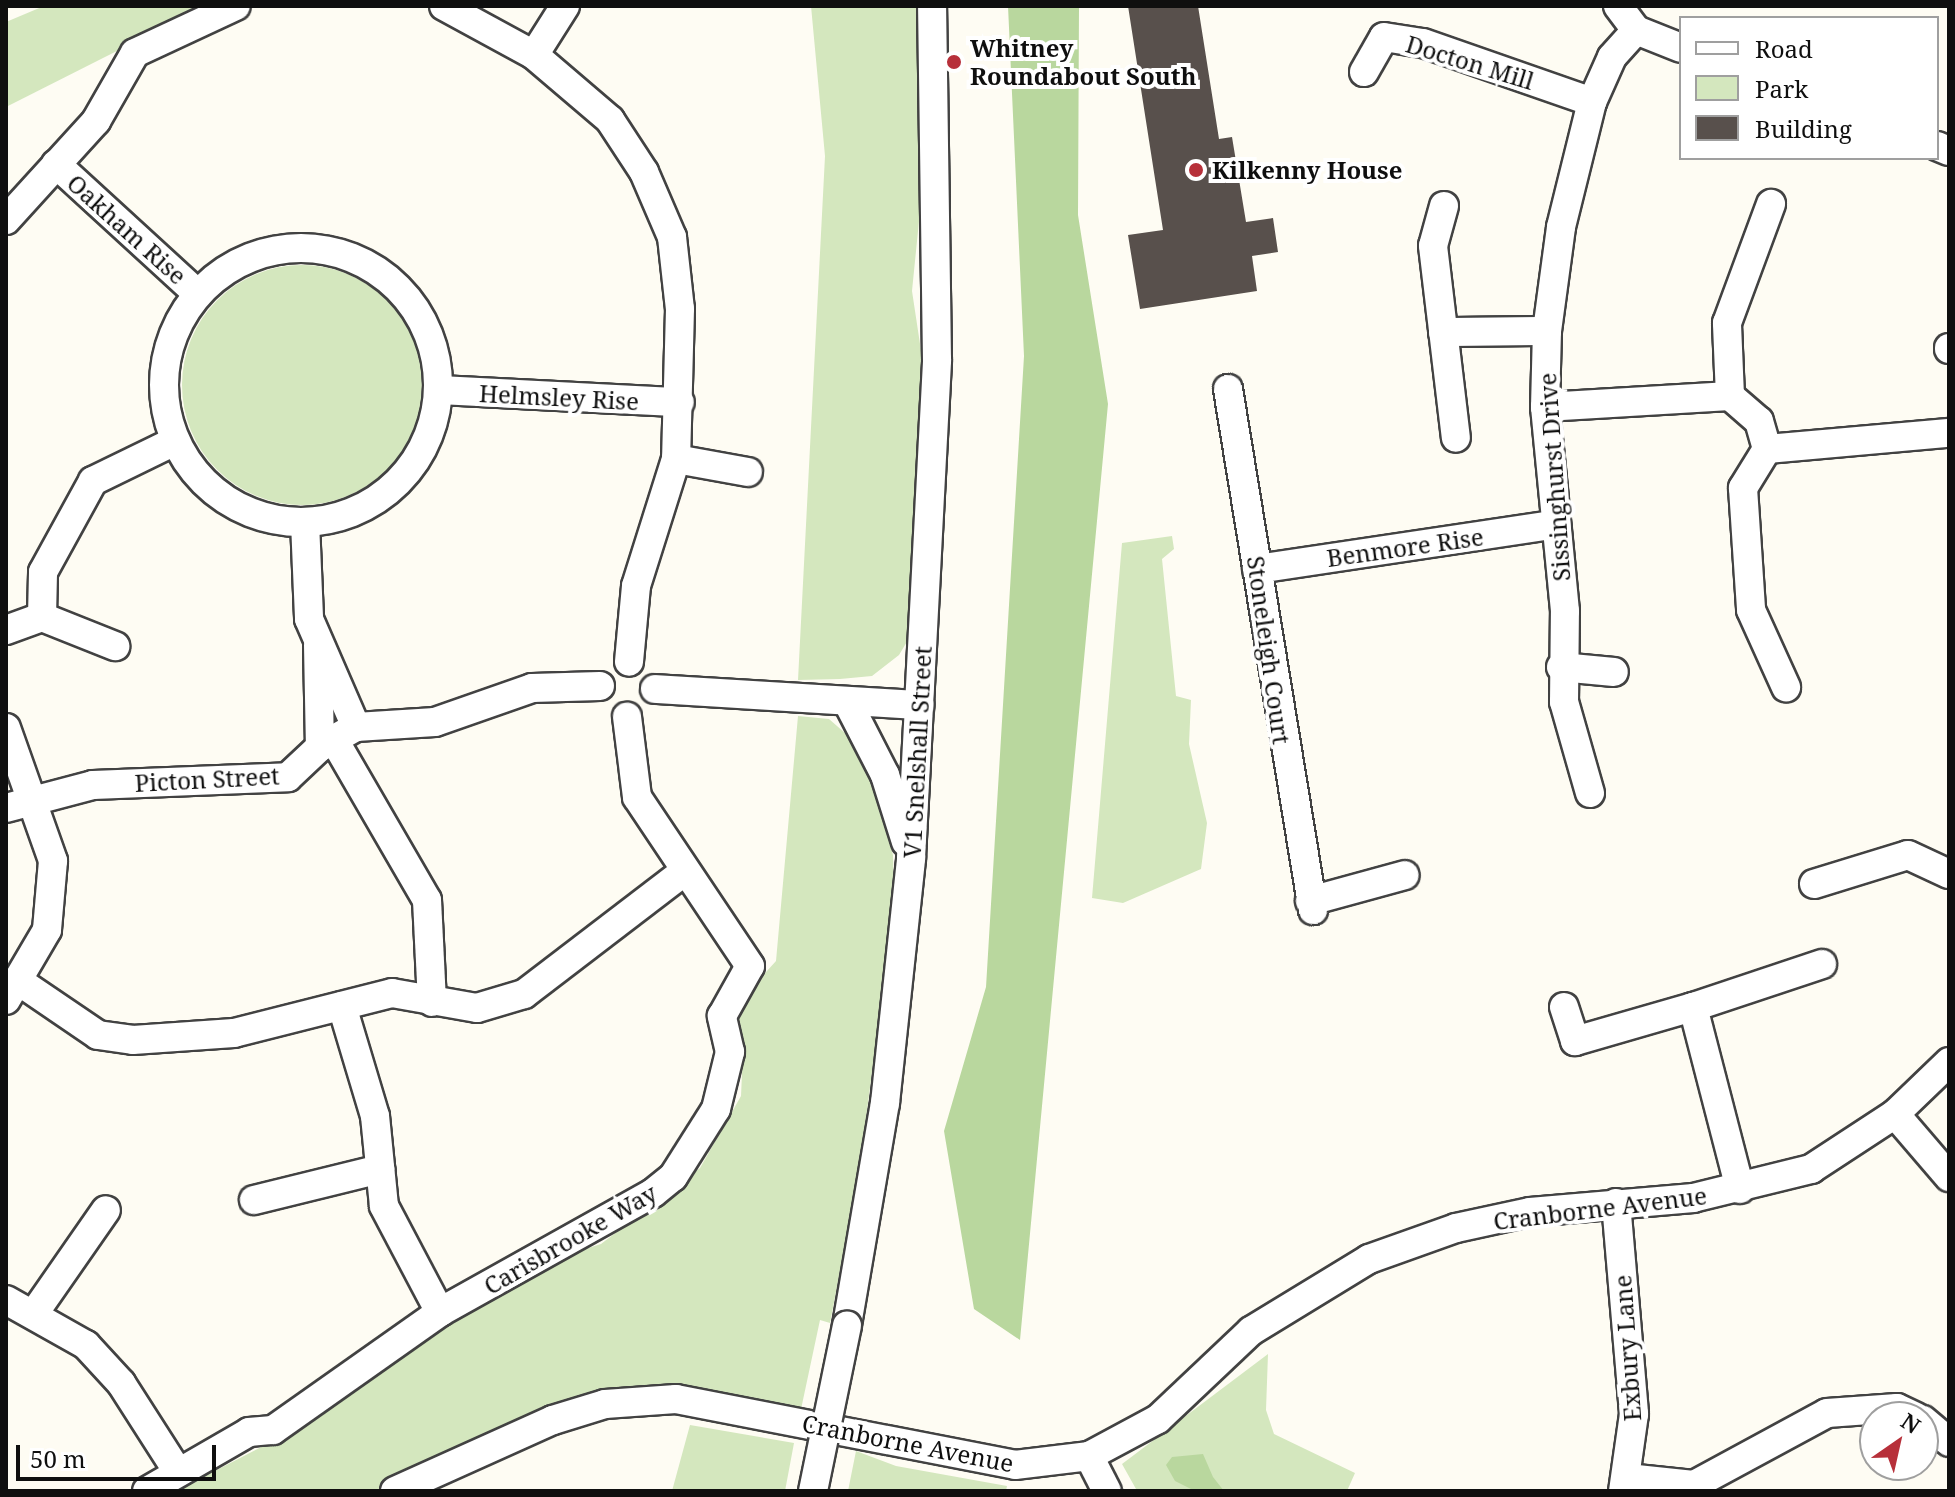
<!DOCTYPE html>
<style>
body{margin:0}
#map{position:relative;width:1955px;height:1497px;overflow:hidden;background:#fefcf3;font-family:"Noto Serif",serif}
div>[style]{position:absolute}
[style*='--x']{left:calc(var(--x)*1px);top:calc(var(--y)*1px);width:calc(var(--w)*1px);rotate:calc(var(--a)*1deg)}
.green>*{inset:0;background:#d4e7be}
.round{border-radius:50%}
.forest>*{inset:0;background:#b9d79e}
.building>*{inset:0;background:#58504c}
.roads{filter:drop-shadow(2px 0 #424242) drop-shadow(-2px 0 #424242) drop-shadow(0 2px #424242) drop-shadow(0 -2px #424242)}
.minor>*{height:28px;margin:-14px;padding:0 14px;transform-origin:14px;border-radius:14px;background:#fff}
.minor>.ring{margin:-14px;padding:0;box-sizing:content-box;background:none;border:28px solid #fff;border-radius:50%}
.bridges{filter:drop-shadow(2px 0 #424242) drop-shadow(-2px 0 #424242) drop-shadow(0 2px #424242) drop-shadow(0 -2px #424242)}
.minor-bridge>*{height:28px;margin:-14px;padding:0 14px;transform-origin:14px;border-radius:14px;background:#fff}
.dots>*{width:22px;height:22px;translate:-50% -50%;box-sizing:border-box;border:4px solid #fff;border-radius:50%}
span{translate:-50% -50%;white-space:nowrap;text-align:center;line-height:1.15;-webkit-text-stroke:8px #fff;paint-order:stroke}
.poi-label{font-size:24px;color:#0f0f0f;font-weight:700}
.left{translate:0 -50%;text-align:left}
.street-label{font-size:24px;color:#0f0f0f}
.frame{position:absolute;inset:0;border:8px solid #0f0f0f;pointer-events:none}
.legend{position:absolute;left:1679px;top:16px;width:260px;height:144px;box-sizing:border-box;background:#fff;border:2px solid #9f9f9f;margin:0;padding:10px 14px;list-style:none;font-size:24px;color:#0f0f0f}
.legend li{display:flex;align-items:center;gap:16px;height:40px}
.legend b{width:40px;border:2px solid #9f9f9f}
.north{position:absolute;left:1859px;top:1401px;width:80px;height:80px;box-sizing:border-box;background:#fff;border:2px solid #9f9f9f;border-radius:50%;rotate:34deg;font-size:22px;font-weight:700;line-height:32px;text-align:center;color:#0f0f0f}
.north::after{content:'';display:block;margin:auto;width:28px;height:36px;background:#b7303a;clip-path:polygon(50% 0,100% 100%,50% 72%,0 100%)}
.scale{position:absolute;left:16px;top:1445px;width:200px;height:36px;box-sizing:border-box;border:4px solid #0f0f0f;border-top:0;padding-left:10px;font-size:24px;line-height:28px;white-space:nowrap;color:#0f0f0f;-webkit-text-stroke:6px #fff;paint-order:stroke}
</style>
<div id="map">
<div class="green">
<div style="clip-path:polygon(44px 6px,206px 6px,6px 107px,6px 22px)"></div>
<div style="clip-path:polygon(811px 6px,920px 6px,925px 161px,912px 291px,925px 377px,914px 630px,899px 655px,872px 676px,840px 679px,798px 680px,825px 156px)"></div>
<div class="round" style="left:182px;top:265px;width:240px;height:240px"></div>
<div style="clip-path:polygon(1172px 536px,1174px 549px,1162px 559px,1176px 696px,1191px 700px,1189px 744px,1207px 823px,1201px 869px,1123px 903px,1092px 898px,1122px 543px)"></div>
<div style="clip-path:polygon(798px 716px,829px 719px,861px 747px,893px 855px,894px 903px,859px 1172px,830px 1323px,820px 1320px,800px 1414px,672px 1392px,444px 1460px,374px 1491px,176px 1491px,323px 1415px,365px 1376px,566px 1255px,601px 1244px,700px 1168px,741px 1096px,743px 1051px,737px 1021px,746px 994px,776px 961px)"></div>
<div style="clip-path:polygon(1268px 1354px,1266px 1410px,1274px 1434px,1355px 1473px,1347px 1491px,1136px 1489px,1122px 1464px)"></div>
<div style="clip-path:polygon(690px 1425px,794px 1443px,785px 1491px,672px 1491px)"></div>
<div style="clip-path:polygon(856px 1451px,896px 1466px,1007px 1486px,1006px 1491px,848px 1491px)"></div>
</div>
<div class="forest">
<div style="clip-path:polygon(1008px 6px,1079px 6px,1078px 215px,1108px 404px,1020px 1340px,974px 1309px,944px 1131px,986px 987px,1024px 356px)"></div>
<div style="clip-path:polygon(1203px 1454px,1213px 1477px,1224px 1491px,1195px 1491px,1175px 1481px,1166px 1465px,1172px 1457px)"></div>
</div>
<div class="building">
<div style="clip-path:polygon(1128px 6px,1198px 6px,1219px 139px,1232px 137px,1246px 222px,1273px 218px,1278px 252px,1252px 256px,1257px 291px,1140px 309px,1128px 235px,1163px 230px)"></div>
</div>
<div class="roads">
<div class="minor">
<div style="--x:444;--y:6;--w:102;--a:28.6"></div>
<div style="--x:534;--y:55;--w:100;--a:40.5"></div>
<div style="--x:610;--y:120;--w:62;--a:56.8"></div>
<div style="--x:644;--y:172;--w:71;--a:66.7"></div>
<div style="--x:672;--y:237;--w:72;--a:83.7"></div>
<div style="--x:680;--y:309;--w:150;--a:91.5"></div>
<div style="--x:676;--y:459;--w:133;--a:107.5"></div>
<div style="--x:636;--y:586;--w:76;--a:95.3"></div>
<div style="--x:1618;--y:6;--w:30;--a:53"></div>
<div style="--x:1636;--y:30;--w:48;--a:21.8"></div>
<div style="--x:534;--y:55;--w:58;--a:-57.7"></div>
<div style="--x:1364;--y:72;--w:40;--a:-60.3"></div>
<div style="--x:1384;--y:37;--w:39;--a:9"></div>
<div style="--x:1423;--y:43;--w:179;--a:19.2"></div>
<div style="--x:1937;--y:146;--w:13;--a:23"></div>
<div style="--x:56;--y:164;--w:191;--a:42.5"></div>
<div style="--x:1444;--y:206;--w:41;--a:105.4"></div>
<div style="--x:1433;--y:246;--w:193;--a:83.2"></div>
<div style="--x:6;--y:220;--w:134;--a:-47.7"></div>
<div style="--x:96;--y:121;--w:78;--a:-60.2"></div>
<div style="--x:135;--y:53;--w:111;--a:-25"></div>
<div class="ring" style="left:164px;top:248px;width:246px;height:246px"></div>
<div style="--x:1443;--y:332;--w:104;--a:-0.6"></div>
<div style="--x:1949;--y:348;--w:1;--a:90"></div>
<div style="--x:1228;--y:389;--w:528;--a:80.73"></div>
<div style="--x:439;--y:390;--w:241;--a:2.9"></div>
<div style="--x:1730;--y:396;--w:73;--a:-92.4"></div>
<div style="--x:1727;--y:323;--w:127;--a:-69.7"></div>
<div style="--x:1545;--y:407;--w:185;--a:-3.4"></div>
<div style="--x:1730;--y:396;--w:38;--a:41"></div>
<div style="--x:1759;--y:421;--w:29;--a:74"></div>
<div style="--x:1767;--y:449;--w:182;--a:-5.1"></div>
<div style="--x:1767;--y:449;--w:46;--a:121.6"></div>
<div style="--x:1743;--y:488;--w:122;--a:86.2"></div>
<div style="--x:1751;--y:610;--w:85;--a:65.6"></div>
<div style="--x:676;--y:459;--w:73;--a:10.2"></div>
<div style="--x:305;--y:522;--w:97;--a:87.6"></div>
<div style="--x:309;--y:619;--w:118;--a:66.5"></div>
<div style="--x:1257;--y:569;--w:299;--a:-8.5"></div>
<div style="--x:42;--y:617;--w:45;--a:-88.7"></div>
<div style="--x:43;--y:572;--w:104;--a:-61.2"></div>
<div style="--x:93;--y:481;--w:91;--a:-26"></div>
<div style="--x:6;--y:630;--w:38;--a:-20"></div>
<div style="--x:42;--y:617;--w:79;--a:21.7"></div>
<div style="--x:318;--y:645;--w:102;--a:88.9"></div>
<div style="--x:1561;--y:667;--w:53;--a:5.4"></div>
<div style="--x:655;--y:689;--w:265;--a:3.5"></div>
<div style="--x:847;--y:701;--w:83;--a:62.8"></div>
<div style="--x:885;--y:775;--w:70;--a:72.6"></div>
<div style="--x:6;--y:728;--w:141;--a:70.5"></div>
<div style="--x:53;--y:861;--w:69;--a:95"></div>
<div style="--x:47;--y:930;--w:81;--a:120.4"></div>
<div style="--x:333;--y:738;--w:187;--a:59.9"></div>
<div style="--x:427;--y:900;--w:102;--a:87.2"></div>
<div style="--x:1590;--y:793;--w:95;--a:-105.9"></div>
<div style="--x:1564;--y:702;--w:91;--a:-89.4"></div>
<div style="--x:1565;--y:611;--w:205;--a:-95.6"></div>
<div style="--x:1545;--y:407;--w:76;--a:-88.5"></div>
<div style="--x:1547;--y:331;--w:105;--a:-82.3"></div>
<div style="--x:1561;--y:227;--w:129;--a:-76.1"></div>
<div style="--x:1592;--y:102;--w:49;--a:-66"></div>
<div style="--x:1612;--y:57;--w:36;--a:-48"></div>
<div style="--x:6;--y:808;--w:90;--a:-14.8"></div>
<div style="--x:93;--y:785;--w:195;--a:-2.3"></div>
<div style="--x:288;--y:777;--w:44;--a:-43.2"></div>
<div style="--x:320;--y:747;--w:41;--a:-29.1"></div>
<div style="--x:356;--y:727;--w:79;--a:-3.6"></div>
<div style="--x:435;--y:722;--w:103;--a:-19.3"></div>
<div style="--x:532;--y:688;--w:68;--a:-1.7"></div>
<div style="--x:1814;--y:884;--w:98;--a:-17.1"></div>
<div style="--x:1908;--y:855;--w:45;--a:24.9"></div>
<div style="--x:1310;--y:901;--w:98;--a:-15.3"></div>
<div style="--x:20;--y:982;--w:94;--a:34.2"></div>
<div style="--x:98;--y:1035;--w:35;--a:8"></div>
<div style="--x:133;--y:1040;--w:101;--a:-4"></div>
<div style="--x:234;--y:1033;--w:163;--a:-14.2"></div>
<div style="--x:392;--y:993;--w:86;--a:10"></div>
<div style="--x:477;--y:1008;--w:49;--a:-16.6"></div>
<div style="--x:524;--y:994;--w:199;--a:-37.4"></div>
<div style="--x:342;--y:1006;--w:115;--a:73.3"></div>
<div style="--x:375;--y:1116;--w:90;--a:84.3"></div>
<div style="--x:384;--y:1206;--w:120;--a:62.2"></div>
<div style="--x:1564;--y:1007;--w:36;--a:72"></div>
<div style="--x:1575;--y:1041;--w:123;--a:-16.1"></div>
<div style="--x:1693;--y:1007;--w:188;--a:75.5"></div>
<div style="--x:1693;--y:1007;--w:136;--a:-18.4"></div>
<div style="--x:1895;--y:1114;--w:83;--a:49.4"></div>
<div style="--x:254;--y:1200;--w:130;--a:-13.8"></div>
<div style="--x:1616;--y:1203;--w:212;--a:85.1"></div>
<div style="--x:1634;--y:1414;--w:78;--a:98.1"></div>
<div style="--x:6;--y:1300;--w:92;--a:29.4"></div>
<div style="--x:86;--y:1345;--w:52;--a:47.4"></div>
<div style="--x:121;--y:1383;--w:106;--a:57.4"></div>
<div style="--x:35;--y:1312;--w:124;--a:-55.2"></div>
<div style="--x:847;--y:1325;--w:225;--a:-80.3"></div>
<div style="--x:885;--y:1103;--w:246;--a:-83.9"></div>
<div style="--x:911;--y:858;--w:499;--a:-87"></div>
<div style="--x:937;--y:360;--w:354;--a:-90.8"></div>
<div style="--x:1923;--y:1420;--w:34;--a:40"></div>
<div style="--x:1089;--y:1456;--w:39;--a:63"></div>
<div style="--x:1627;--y:1478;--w:67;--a:6"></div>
<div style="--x:1694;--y:1485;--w:151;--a:-28.4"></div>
<div style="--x:1827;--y:1413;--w:70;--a:-4.1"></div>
<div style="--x:1897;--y:1408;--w:21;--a:25"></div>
<div style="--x:147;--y:1491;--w:118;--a:-30"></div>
<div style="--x:249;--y:1432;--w:24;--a:-5"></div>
<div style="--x:273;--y:1430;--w:204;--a:-35.2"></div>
<div style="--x:440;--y:1312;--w:244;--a:-29.2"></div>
<div style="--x:653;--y:1193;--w:26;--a:-39"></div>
<div style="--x:673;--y:1177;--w:80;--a:-57.7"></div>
<div style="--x:716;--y:1109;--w:59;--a:-76.2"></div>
<div style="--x:730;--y:1052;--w:37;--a:-103"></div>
<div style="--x:722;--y:1016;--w:57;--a:-60.8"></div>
<div style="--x:750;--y:966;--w:203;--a:-123.8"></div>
<div style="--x:637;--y:797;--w:81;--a:-97.1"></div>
<div style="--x:395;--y:1491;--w:173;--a:-24.2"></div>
<div style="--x:553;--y:1420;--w:54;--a:-17.1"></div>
<div style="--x:605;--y:1404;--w:71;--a:-4"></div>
<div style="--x:676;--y:1399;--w:345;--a:11"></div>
<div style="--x:1015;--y:1465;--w:75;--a:-6.9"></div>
<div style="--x:1089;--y:1456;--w:78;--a:-28.2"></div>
<div style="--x:1158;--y:1419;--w:128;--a:-43.4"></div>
<div style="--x:1251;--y:1331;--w:138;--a:-31.4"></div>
<div style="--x:1369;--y:1259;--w:92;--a:-19.6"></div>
<div style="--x:1456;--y:1228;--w:76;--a:-12.2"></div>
<div style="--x:1530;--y:1212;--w:164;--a:-4.9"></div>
<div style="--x:1693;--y:1198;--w:122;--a:-13.8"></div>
<div style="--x:1811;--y:1169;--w:100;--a:-33.2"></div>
<div style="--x:1895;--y:1114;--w:75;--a:-43.9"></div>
</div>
</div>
<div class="bridges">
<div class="minor-bridge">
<div style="--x:813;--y:1491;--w:169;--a:-78.4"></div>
</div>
</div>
<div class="dots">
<div style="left:954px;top:62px;background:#b7303a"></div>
<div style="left:1196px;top:170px;background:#b7303a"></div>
</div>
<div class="poi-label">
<span class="left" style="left:970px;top:62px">Whitney<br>Roundabout South</span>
<span class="left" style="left:1212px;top:170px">Kilkenny House</span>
</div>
<div class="street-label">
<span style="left:1470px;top:62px;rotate:17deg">Docton Mill</span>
<span style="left:127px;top:229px;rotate:42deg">Oakham Rise</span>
<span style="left:559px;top:397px;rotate:3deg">Helmsley Rise</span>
<span style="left:1554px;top:477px;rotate:-94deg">Sissinghurst Drive</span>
<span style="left:1405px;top:547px;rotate:-8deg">Benmore Rise</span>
<span style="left:1269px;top:650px;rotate:82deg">Stoneleigh Court</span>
<span style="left:917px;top:752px;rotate:-87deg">V1 Snelshall Street</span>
<span style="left:207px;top:779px;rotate:-3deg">Picton Street</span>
<span style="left:1600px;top:1208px;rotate:-7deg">Cranborne Avenue</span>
<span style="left:570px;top:1239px;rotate:-30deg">Carisbrooke Way</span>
<span style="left:1627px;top:1348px;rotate:-94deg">Exbury Lane</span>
<span style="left:908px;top:1443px;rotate:11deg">Cranborne Avenue</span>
</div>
<div class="frame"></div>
<ul class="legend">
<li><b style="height:10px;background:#fff"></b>Road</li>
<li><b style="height:22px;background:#d4e7be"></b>Park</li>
<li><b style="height:22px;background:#58504c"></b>Building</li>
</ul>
<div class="north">N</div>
<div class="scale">50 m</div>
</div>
